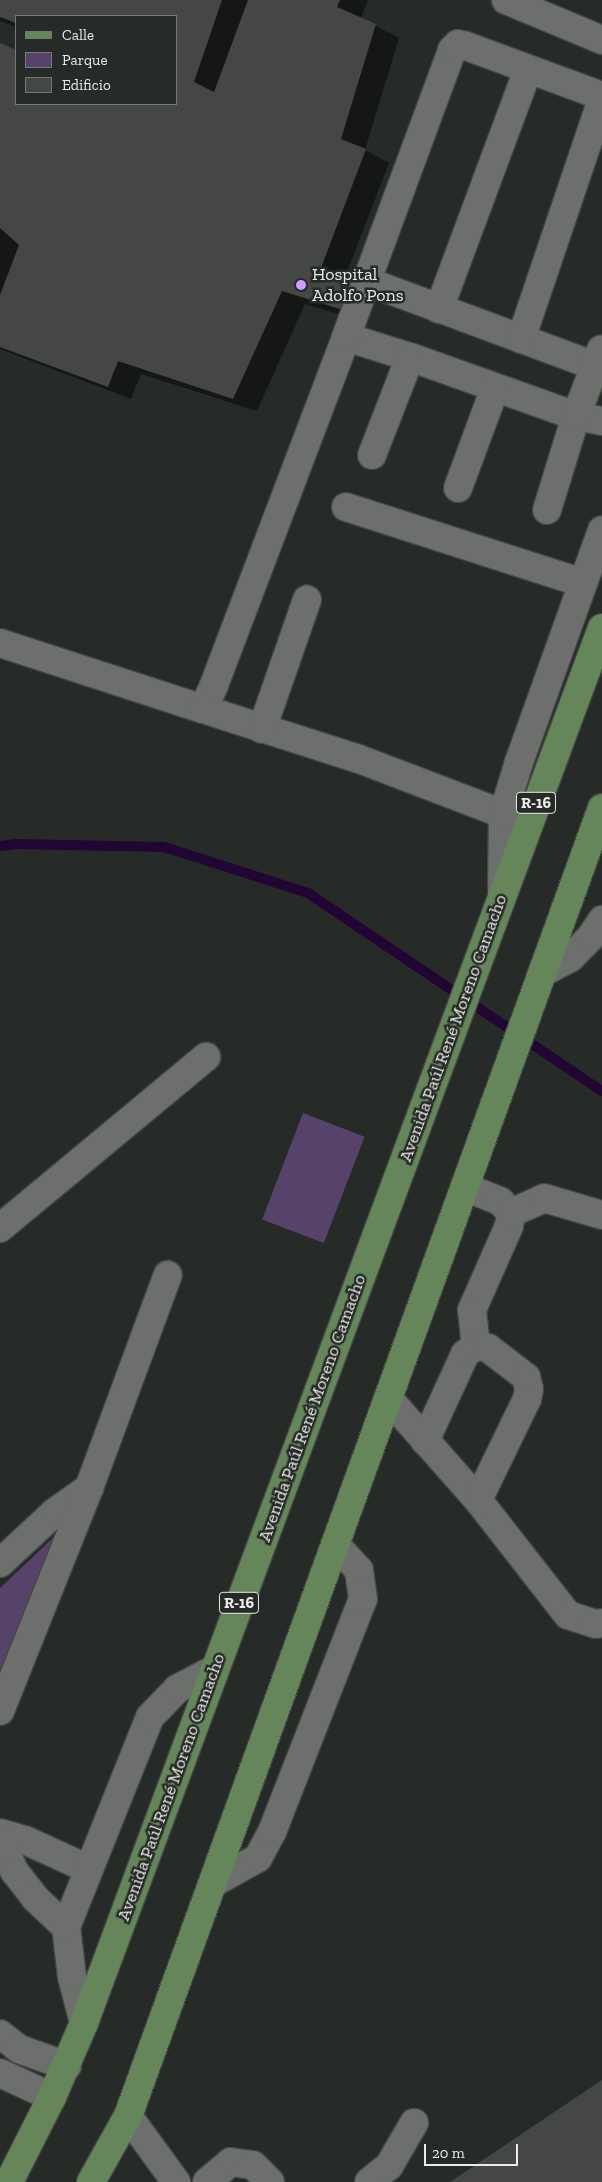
<!DOCTYPE html>
<meta charset="utf-8">
<style>
body{margin:0}
#map{position:relative;width:602px;height:2182px;overflow:hidden;background:#272b27;font-family:"Zilla Slab",serif}
div>[style]{position:absolute}
[style*='--x']{left:calc(var(--x)*1px);top:calc(var(--y)*1px);width:calc(var(--w)*1px);rotate:calc(var(--a)*1deg)}
.green>*{inset:0;background:#574269;transform-origin:0 0}
.shadow>*{inset:0;background:#0007}
.stream>*{height:10px;margin:-5px;padding:0 5px;transform-origin:5px;border-radius:5px;background:#210633}
.building>*{inset:0;background:#444743}
.roads{filter:drop-shadow(1px 0 #444743) drop-shadow(-1px 0 #444743) drop-shadow(0 1px #444743) drop-shadow(0 -1px #444743)}
.minor>*{height:28px;margin:-14px;padding:0 14px;transform-origin:14px;border-radius:14px;background:#6c6f6b}
.major>*{height:28px;margin:-14px;padding:0 14px;transform-origin:14px;border-radius:14px;background:#65865b}
.dots>*{width:14px;height:14px;translate:-50% -50%;box-sizing:border-box;border:2px solid #272b27;border-radius:50%}
span{translate:-50% -50%;white-space:nowrap;text-align:center;line-height:1.15;-webkit-text-stroke:5px #272b27;paint-order:stroke}
.shield-label span{padding:1px 4px;background:#272b27;border:1px solid;border-radius:4px;-webkit-text-stroke-width:0}
.shield-label{font-size:16px;color:#eaece9;font-weight:700}
.poi-label{font-size:18px;color:#eaece9}
.left{translate:0 -50%;text-align:left}
.street-label{font-size:18px;color:#eaece9}
.legend{position:absolute;left:15px;top:15px;width:162px;height:90px;box-sizing:border-box;background:#272b27;border:1px solid #757875;margin:0;padding:6px 9px;list-style:none;font-size:15px;color:#eaece9}
.legend li{display:flex;align-items:center;gap:10px;height:25px}
.legend b{width:25px;border:1px solid #757875}
.scale{position:absolute;left:424px;top:2144px;width:94px;height:22px;box-sizing:border-box;border:2px solid #eaece9;border-top:0;padding-left:6px;font-size:15px;line-height:18px;white-space:nowrap;color:#eaece9;-webkit-text-stroke:4px #272b27;paint-order:stroke}
</style>
<div id="map">
<div class="green">
<div style="left:303px;top:1113px;width:66px;height:114px;rotate:21deg"></div>
<div style="clip-path:polygon(55px 1536px,0 1674px,0 1588px)"></div>
</div>
<div class="shadow">
<div style="clip-path:polygon(0 0,368px 0,361px 18px,399px 38px,365px 150px,389px 163px,344px 280px,375px 297px,367px 323px,305px 304px,257px 411px,141px 374px,131px 399px,0 349px,0 45px,16px 51px,16px 104px,176px 104px,176px 16px,16px 16px,16px 27px,0 21px)"></div>
</div>
<div class="stream">
<div style="--x:0;--y:846;--w:16;--a:-7"></div>
<div style="--x:16;--y:844;--w:148;--a:1.2"></div>
<div style="--x:164;--y:847;--w:151;--a:17.7"></div>
<div style="--x:308;--y:893;--w:354;--a:34"></div>
</div>
<div class="building">
<div style="clip-path:polygon(0 0,222px 0,194px 82px,214px 92px,248px 0,340px 0,337px 7px,376px 24px,341px 139px,366px 149px,321px 268px,352px 282px,343px 310px,282px 291px,233px 399px,118px 361px,108px 387px,0 347px,0 295px,19px 245px,0 228px,0 43px,16px 50px,16px 104px,176px 104px,176px 16px,16px 16px,16px 23px,0 17px)"></div>
<div style="clip-path:polygon(602px 2080px,602px 2182px,450px 2182px)"></div>
</div>
<div class="roads">
<div class="minor">
<div style="--x:506;--y:0;--w:104;--a:22.6"></div>
<div style="--x:366;--y:281;--w:252;--a:20.4"></div>
<div style="--x:439;--y:309;--w:255;--a:-69.6"></div>
<div style="--x:346;--y:337;--w:67;--a:17.4"></div>
<div style="--x:410;--y:357;--w:176;--a:19.6"></div>
<div style="--x:576;--y:416;--w:26;--a:11"></div>
<div style="--x:521;--y:339;--w:252;--a:-71.3"></div>
<div style="--x:372;--y:455;--w:105;--a:-68.8"></div>
<div style="--x:458;--y:488;--w:107;--a:-69.7"></div>
<div style="--x:346;--y:507;--w:249;--a:17.8"></div>
<div style="--x:547;--y:510;--w:98;--a:-72.9"></div>
<div style="--x:576;--y:416;--w:71;--a:-69.3"></div>
<div style="--x:0;--y:643;--w:213;--a:18"></div>
<div style="--x:203;--y:709;--w:26;--a:-65"></div>
<div style="--x:214;--y:685;--w:372;--a:-69.2"></div>
<div style="--x:346;--y:337;--w:306;--a:-69.7"></div>
<div style="--x:452;--y:50;--w:8;--a:-45"></div>
<div style="--x:458;--y:44;--w:8;--a:14"></div>
<div style="--x:466;--y:46;--w:145;--a:20.2"></div>
<div style="--x:203;--y:709;--w:164;--a:17.8"></div>
<div style="--x:359;--y:759;--w:154;--a:20.9"></div>
<div style="--x:262;--y:729;--w:137;--a:-70.8"></div>
<div style="--x:502;--y:894;--w:80;--a:-89.3"></div>
<div style="--x:503;--y:814;--w:54;--a:-72.9"></div>
<div style="--x:519;--y:762;--w:246;--a:-70.3"></div>
<div style="--x:542;--y:973;--w:32;--a:-28"></div>
<div style="--x:570;--y:958;--w:28;--a:-45"></div>
<div style="--x:590;--y:938;--w:22;--a:-56"></div>
<div style="--x:465;--y:1187;--w:38;--a:22"></div>
<div style="--x:500;--y:1201;--w:16;--a:47"></div>
<div style="--x:511;--y:1213;--w:13;--a:99"></div>
<div style="--x:509;--y:1226;--w:92;--a:113.8"></div>
<div style="--x:472;--y:1310;--w:36;--a:84"></div>
<div style="--x:511;--y:1213;--w:36;--a:-24"></div>
<div style="--x:544;--y:1198;--w:60;--a:16.3"></div>
<div style="--x:0;--y:1228;--w:268;--a:-39.7"></div>
<div style="--x:388;--y:1398;--w:136;--a:48.6"></div>
<div style="--x:478;--y:1500;--w:146;--a:52"></div>
<div style="--x:568;--y:1615;--w:29;--a:18"></div>
<div style="--x:596;--y:1624;--w:6;--a:-9"></div>
<div style="--x:425;--y:1441;--w:96;--a:-65.3"></div>
<div style="--x:465;--y:1354;--w:14;--a:-36"></div>
<div style="--x:476;--y:1346;--w:12;--a:9"></div>
<div style="--x:488;--y:1348;--w:48;--a:37.3"></div>
<div style="--x:526;--y:1377;--w:12;--a:76"></div>
<div style="--x:529;--y:1389;--w:10;--a:101"></div>
<div style="--x:527;--y:1399;--w:112;--a:115.9"></div>
<div style="--x:0;--y:1563;--w:75;--a:-42.8"></div>
<div style="--x:55;--y:1512;--w:42;--a:-35.2"></div>
<div style="--x:0;--y:1711;--w:240;--a:-68.2"></div>
<div style="--x:89;--y:1488;--w:227;--a:-69.7"></div>
<div style="--x:0;--y:1833;--w:26;--a:16"></div>
<div style="--x:25;--y:1840;--w:69;--a:24.7"></div>
<div style="--x:0;--y:1839;--w:36;--a:66"></div>
<div style="--x:15;--y:1872;--w:33;--a:52"></div>
<div style="--x:35;--y:1898;--w:42;--a:43.1"></div>
<div style="--x:213;--y:1883;--w:51;--a:-29.1"></div>
<div style="--x:258;--y:1858;--w:30;--a:-62"></div>
<div style="--x:272;--y:1832;--w:250;--a:-68.7"></div>
<div style="--x:363;--y:1599;--w:29;--a:-98"></div>
<div style="--x:359;--y:1570;--w:35;--a:-133"></div>
<div style="--x:84;--y:2023;--w:48;--a:-104.6"></div>
<div style="--x:72;--y:1977;--w:50;--a:-96.8"></div>
<div style="--x:66;--y:1927;--w:226;--a:-68.2"></div>
<div style="--x:150;--y:1717;--w:39;--a:-46"></div>
<div style="--x:177;--y:1689;--w:43;--a:-27.8"></div>
<div style="--x:0;--y:2034;--w:24;--a:38"></div>
<div style="--x:19;--y:2049;--w:51;--a:19.5"></div>
<div style="--x:0;--y:2073;--w:57;--a:24.8"></div>
<div style="--x:128;--y:2116;--w:82;--a:54"></div>
<div style="--x:207;--y:2182;--w:31;--a:-40"></div>
<div style="--x:231;--y:2162;--w:22;--a:8"></div>
<div style="--x:253;--y:2165;--w:24;--a:45"></div>
<div style="--x:369;--y:2182;--w:26;--a:-39"></div>
<div style="--x:389;--y:2166;--w:50;--a:-59.8"></div>
</div>
<div class="major">
<div style="--x:9;--y:2182;--w:95;--a:-63.2"></div>
<div style="--x:52;--y:2097;--w:81;--a:-66.6"></div>
<div style="--x:84;--y:2023;--w:1488;--a:-69.63"></div>
<div style="--x:91;--y:2182;--w:76;--a:-60.7"></div>
<div style="--x:128;--y:2116;--w:1391;--a:-70.08"></div>
</div>
</div>
<div class="dots">
<div style="left:301px;top:285px;background:#d19dfe"></div>
</div>
<div class="shield-label">
<span style="left:536px;top:803px">R-16</span>
<span style="left:239px;top:1603px">R-16</span>
</div>
<div class="poi-label">
<span class="left" style="left:312px;top:285px">Hospital<br>Adolfo Pons</span>
</div>
<div class="street-label">
<span style="left:453px;top:1028px;rotate:-70deg">Avenida Paúl René Moreno Camacho</span>
<span style="left:312px;top:1408px;rotate:-70deg">Avenida Paúl René Moreno Camacho</span>
<span style="left:171px;top:1787px;rotate:-70deg">Avenida Paúl René Moreno Camacho</span>
</div>
<ul class="legend">
<li><b style="height:6px;background:#65865b"></b>Calle</li>
<li><b style="height:14px;background:#574269"></b>Parque</li>
<li><b style="height:14px;background:#444743"></b>Edificio</li>
</ul>
<div class="scale">20 m</div>
</div>
